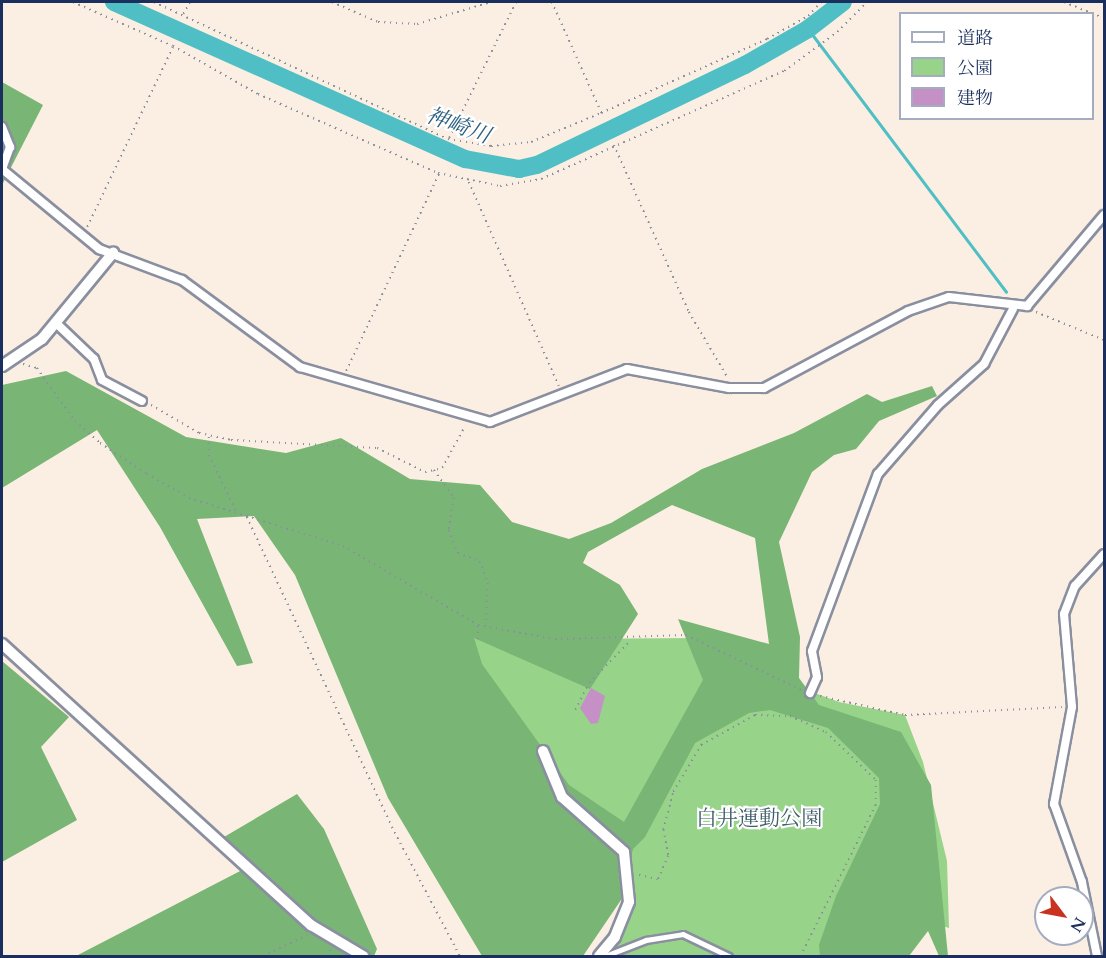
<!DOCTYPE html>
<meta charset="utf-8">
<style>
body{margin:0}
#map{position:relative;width:1106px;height:958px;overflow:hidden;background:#faefe2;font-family:Cardo,"Noto Serif JP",serif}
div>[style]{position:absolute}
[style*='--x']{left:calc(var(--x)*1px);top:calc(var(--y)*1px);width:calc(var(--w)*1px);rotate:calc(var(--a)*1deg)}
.green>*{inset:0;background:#97d388}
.forest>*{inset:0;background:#79b574}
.stream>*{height:3px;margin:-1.5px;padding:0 1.5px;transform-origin:1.5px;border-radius:1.5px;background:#50bfc5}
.river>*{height:18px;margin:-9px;padding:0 9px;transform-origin:9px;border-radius:9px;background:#50bfc5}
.building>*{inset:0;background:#c590c6}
.path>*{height:1.5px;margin-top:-0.75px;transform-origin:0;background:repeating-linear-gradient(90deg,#8a8fa0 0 1.5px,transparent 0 6px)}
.roads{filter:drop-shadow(2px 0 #8a8fa0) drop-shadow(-2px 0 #8a8fa0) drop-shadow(0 2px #8a8fa0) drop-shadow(0 -2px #8a8fa0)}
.service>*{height:4.5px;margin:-2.25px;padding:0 2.25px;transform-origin:2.25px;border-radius:2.25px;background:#fff}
.minor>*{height:8px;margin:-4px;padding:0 4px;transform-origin:4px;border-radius:4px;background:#fff}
.tertiary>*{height:10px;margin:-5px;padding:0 5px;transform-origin:5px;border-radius:5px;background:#fff}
span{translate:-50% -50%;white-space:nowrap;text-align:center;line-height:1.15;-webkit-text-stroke:4.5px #fff;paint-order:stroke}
.park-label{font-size:21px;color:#40606b}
.water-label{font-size:22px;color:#2e6182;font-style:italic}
.frame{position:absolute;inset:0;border:3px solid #1b2f5e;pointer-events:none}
.legend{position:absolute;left:899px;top:12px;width:195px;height:108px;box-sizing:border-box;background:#fff;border:2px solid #a4acbf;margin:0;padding:8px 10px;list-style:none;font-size:18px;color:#1b2f5e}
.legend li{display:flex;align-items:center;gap:12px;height:30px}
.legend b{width:30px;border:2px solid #a4acbf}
.north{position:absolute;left:1034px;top:886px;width:60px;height:60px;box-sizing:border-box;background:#fff;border:2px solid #a4acbf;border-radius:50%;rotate:122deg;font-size:16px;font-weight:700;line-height:24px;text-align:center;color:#1b2f5e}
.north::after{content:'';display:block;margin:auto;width:21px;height:27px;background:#c8321e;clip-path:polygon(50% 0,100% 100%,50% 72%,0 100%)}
</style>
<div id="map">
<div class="green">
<div style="clip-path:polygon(453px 612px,555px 639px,700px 638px,777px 679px,839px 702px,905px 715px,923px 762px,947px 861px,949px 928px,887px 908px,851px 956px,599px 956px,615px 937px,630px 883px,562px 797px,476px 666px)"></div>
</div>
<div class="forest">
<div style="clip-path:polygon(2px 82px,43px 105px,2px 185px)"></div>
<div style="clip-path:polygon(evenodd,66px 371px,186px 437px,286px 453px,341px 438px,410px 479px,480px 485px,512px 522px,569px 539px,611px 523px,702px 469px,794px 433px,867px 394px,882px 402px,932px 386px,937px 396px,879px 421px,856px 449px,834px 455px,812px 472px,779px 542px,800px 637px,799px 678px,819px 705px,901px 732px,931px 785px,948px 956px,939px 956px,928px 931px,909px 956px,820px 956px,819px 945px,836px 896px,880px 804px,879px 778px,828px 728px,770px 710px,749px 713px,695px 743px,645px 837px,633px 849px,621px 900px,583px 956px,482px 956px,388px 798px,295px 575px,254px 516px,197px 519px,253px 663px,237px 666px,160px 527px,97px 430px,2px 488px,2px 385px,66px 371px,672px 505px,755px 538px,769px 644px,678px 619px,703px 680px,624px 822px,569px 785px,482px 664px,474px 638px,590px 689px,638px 614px,620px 585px,583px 563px,588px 552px,672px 505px)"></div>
<div style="clip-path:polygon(2px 661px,69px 717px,41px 747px,77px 820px,2px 862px)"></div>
<div style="clip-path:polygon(297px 794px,324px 829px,377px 949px,374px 956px,76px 956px,244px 869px,224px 837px)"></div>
</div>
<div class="stream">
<div style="--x:808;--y:29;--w:329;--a:53"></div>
</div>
<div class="river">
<div style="--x:114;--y:2;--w:385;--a:24.1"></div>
<div style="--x:465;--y:159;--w:55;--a:10.5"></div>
<div style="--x:519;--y:169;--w:18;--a:-13"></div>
<div style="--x:537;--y:165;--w:231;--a:-25.7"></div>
<div style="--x:745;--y:65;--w:73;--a:-29.7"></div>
<div style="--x:808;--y:29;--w:44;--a:-37.6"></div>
</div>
<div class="building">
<div style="clip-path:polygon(591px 688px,605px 696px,598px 723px,591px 724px,580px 708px)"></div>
</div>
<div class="path">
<div style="--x:73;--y:2;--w:109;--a:23.7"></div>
<div style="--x:173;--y:46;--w:98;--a:29.5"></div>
<div style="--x:258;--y:94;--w:197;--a:23.7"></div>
<div style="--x:438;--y:173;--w:63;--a:11.8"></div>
<div style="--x:500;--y:186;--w:42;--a:-9.7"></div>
<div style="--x:541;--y:179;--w:266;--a:-24"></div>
<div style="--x:784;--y:71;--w:66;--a:-36.3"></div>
<div style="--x:837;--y:32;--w:42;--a:-45"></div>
<div style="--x:154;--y:2;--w:324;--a:25"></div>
<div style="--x:448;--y:139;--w:44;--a:9.2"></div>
<div style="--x:491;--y:146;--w:40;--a:-5.7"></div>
<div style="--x:531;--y:142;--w:76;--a:-22.5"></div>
<div style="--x:601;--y:113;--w:182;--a:-24"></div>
<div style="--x:767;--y:39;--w:47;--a:-29.3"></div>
<div style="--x:808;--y:16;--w:19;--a:-47"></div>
<div style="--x:332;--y:2;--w:50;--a:23.5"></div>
<div style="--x:378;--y:22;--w:39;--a:3"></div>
<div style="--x:417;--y:24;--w:77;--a:-16.6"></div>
<div style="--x:552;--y:2;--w:123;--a:65.9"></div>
<div style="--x:1064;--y:2;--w:43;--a:21.8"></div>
<div style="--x:183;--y:14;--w:14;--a:-60"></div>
<div style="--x:449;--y:138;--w:152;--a:-63.8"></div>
<div style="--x:614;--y:145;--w:183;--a:65.8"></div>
<div style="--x:689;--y:312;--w:77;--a:59.4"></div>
<div style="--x:469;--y:182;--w:223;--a:66.2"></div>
<div style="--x:87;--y:227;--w:199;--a:-64.5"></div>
<div style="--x:1036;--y:312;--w:74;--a:22.4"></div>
<div style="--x:23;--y:364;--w:15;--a:16"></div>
<div style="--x:37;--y:368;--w:65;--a:54.4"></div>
<div style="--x:75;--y:421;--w:33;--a:41"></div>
<div style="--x:100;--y:443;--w:56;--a:33.4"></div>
<div style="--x:147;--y:474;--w:48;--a:29.7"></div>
<div style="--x:189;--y:498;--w:161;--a:17.3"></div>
<div style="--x:343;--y:546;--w:156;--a:30.3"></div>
<div style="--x:478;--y:625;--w:78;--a:10.3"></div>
<div style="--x:555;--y:639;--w:131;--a:-1.7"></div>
<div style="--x:686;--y:635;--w:128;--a:25.4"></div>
<div style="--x:346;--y:371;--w:219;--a:-64.8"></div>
<div style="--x:151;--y:405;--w:56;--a:30.3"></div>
<div style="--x:199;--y:433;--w:33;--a:12"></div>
<div style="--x:231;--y:440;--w:146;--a:3.1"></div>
<div style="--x:377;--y:448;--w:54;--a:26.6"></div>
<div style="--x:425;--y:472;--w:17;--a:-13"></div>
<div style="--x:442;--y:468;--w:48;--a:-61.3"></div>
<div style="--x:209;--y:437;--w:18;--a:90"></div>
<div style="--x:209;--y:455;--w:64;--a:64.2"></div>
<div style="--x:434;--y:470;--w:34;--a:54"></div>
<div style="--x:454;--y:498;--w:32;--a:99"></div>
<div style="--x:449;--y:530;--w:25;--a:69"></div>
<div style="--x:458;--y:553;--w:23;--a:20"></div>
<div style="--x:480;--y:561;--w:23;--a:70"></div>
<div style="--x:488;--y:583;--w:43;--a:92.7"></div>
<div style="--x:247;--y:517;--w:342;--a:64.9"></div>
<div style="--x:392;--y:827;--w:146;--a:62.2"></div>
<div style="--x:478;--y:626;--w:14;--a:90"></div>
<div style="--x:820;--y:696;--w:87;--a:12.6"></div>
<div style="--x:905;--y:715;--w:157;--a:-2.9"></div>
<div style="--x:575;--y:710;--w:30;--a:-63"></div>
<div style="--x:589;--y:683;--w:60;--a:-45.7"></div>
<div style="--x:639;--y:875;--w:19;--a:12"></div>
<div style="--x:658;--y:879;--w:26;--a:-67"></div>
<div style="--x:668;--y:855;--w:25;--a:-101"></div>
<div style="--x:663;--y:830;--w:39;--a:-75"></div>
<div style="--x:673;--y:792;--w:55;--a:-59.2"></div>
<div style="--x:701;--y:745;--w:62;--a:-29.1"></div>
<div style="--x:755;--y:715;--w:35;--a:2"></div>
<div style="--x:790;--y:716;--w:39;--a:24"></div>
<div style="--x:826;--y:732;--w:69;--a:43.8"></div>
<div style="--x:876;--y:780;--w:25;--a:90"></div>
<div style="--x:876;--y:805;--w:169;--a:116.4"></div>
<div style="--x:330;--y:950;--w:7;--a:56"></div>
<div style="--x:263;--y:956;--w:49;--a:-25.5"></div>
</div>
<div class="roads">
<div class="service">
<div style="--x:605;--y:956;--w:44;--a:-21.3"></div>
<div style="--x:646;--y:940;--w:37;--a:-9"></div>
<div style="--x:683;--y:934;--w:51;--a:25.6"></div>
</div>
<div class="minor">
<div style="--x:2;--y:127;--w:22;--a:68"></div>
<div style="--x:10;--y:147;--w:23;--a:110"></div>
<div style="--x:2;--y:169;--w:126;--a:39.5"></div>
<div style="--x:99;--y:249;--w:89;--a:20.5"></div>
<div style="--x:182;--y:280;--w:147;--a:36.4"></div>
<div style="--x:300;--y:367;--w:198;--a:16.1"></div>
<div style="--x:490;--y:422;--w:147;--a:-21.1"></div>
<div style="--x:627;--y:369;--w:104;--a:10.6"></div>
<div style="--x:729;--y:388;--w:35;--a:0"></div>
<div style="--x:764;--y:388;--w:163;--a:-28.1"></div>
<div style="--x:908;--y:311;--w:43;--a:-18.9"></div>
<div style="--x:949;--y:297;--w:79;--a:6.6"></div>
<div style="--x:1027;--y:306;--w:119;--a:-49.8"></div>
<div style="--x:56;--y:323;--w:52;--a:43.5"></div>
<div style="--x:94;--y:359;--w:22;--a:69"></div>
<div style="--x:102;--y:380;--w:45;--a:27.7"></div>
<div style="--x:810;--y:693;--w:17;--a:-66"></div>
<div style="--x:817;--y:677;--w:26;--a:-101"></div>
<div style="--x:812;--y:651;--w:189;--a:-69.6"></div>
<div style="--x:878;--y:474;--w:91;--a:-49"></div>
<div style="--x:938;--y:405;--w:62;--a:-41.7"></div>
<div style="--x:984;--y:364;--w:62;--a:-62.2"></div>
<div style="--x:1097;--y:956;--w:76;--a:-101.5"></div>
<div style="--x:1082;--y:882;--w:83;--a:-109.7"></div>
<div style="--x:1054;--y:804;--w:99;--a:-79.5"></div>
<div style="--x:1072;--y:707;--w:93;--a:-94.9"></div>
<div style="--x:1064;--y:614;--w:30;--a:-69"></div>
<div style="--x:1075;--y:586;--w:43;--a:-47.8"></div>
</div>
<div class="tertiary">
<div style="--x:2;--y:366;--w:48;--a:-34"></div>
<div style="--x:42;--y:339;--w:112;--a:-50.5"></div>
<div style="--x:2;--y:644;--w:418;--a:42.3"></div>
<div style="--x:311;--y:925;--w:61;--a:30.8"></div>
<div style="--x:543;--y:751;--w:50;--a:67.6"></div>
<div style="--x:562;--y:797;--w:83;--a:41.6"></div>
<div style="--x:624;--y:852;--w:50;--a:84.3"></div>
<div style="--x:629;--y:902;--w:38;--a:112"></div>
<div style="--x:615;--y:937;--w:25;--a:130"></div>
</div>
</div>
<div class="park-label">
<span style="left:759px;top:819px">白井運動公園</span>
</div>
<div class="water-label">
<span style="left:458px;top:126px;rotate:20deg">神崎川</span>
</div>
<div class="frame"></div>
<ul class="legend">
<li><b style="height:8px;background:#fff"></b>道路</li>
<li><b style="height:16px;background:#97d388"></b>公園</li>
<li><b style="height:16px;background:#c590c6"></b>建物</li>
</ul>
<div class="north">N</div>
</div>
